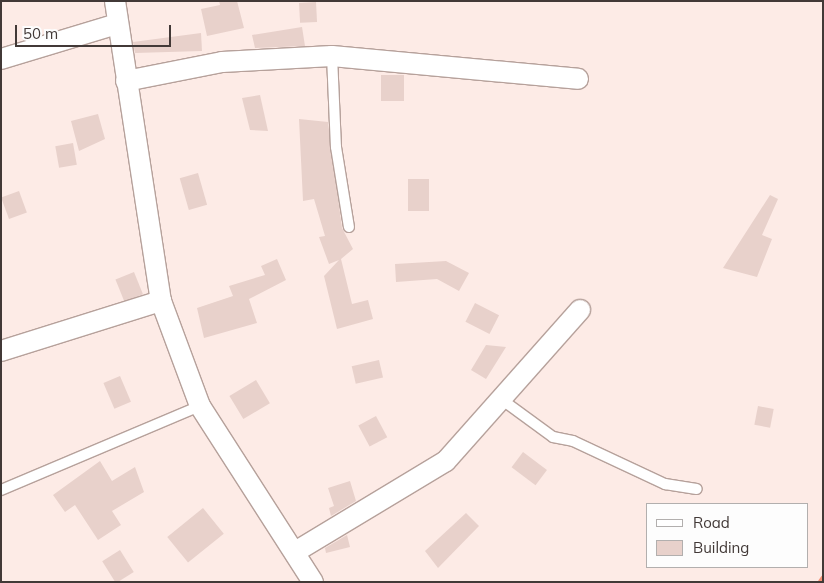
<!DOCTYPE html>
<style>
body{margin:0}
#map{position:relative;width:824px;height:583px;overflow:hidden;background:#fdebe6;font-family:Mulish,sans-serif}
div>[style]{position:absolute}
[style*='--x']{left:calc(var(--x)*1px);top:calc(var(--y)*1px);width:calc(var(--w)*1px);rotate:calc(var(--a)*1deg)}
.stream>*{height:6px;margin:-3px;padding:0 3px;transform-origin:3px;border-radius:3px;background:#f79276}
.building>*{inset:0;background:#e8d1cb;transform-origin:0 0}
.roads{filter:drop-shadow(1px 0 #b6a19b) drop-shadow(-1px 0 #b6a19b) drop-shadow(0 1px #b6a19b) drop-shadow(0 -1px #b6a19b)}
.service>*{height:10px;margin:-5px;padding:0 5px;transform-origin:5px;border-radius:5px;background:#fff}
.minor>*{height:20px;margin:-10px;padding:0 10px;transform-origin:10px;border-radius:10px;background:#fff}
span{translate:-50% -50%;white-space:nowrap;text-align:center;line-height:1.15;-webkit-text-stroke:4px #fdfdfd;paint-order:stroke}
.frame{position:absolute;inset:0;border:2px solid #423937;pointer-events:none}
.legend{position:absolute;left:646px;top:503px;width:162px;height:65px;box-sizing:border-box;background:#fdfdfd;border:1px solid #b2afae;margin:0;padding:6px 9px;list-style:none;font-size:15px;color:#423937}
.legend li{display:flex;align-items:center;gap:10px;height:25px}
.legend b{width:25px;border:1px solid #b2afae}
.scale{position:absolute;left:15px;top:25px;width:156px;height:22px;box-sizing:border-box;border:2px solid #423937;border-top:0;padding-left:6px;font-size:15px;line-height:18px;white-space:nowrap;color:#423937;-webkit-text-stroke:4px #fdfdfd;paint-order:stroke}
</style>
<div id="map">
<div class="stream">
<div style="--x:821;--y:582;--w:4;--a:-56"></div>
</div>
<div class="building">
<div style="clip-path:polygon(219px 1px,237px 1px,244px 28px,207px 36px,201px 9px,220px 5px)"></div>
<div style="left:316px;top:2px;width:20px;height:17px;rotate:87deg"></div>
<div style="clip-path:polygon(302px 27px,305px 46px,255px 48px,252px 35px)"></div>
<div style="clip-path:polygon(201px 33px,202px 51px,135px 53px,133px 42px)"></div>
<div style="left:381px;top:75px;width:23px;height:26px"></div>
<div style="clip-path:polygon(260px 95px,268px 131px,250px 130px,242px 98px)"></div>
<div style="clip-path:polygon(98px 114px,105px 139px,79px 151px,71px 121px)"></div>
<div style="clip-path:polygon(299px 119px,328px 122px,342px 228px,353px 249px,341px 259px,352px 304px,368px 300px,373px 319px,337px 329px,324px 276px,339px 260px,329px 264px,319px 237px,325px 236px,314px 199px,303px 201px)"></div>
<div style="left:73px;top:143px;width:22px;height:18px;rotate:80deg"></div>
<div style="left:198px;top:173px;width:33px;height:19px;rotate:74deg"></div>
<div style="left:408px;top:179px;width:21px;height:32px"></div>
<div style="left:19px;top:191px;width:23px;height:19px;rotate:70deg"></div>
<div style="clip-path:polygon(770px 195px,778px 199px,762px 235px,772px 239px,757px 277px,723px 268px)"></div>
<div style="clip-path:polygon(277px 259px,286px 280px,249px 299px,257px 323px,204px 338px,197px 308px,233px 296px,229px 286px,265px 275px,261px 266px)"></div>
<div style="clip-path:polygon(446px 261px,469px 273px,459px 291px,437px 279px,396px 282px,395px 264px)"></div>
<div style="left:134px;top:272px;width:24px;height:20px;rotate:68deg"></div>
<div style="left:475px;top:303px;width:27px;height:21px;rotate:27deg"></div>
<div style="clip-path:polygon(486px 345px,506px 347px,486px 379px,471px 370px)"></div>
<div style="left:379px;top:360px;width:18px;height:28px;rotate:77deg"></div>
<div style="left:120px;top:376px;width:28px;height:18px;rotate:67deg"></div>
<div style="left:256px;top:380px;width:27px;height:31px;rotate:59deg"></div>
<div style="left:758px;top:406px;width:16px;height:19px;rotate:11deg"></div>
<div style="left:376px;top:416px;width:24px;height:20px;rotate:62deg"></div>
<div style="left:523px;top:452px;width:30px;height:19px;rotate:37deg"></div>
<div style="clip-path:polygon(100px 461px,112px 481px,135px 467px,144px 492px,112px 511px,121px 525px,98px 540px,75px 505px,65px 512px,53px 495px)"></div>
<div style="clip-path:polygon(350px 481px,356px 501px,331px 516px,329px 508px,334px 506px,328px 488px)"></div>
<div style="left:203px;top:508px;width:33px;height:46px;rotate:51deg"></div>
<div style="clip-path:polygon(466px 513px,479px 526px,438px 568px,425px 551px)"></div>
<div style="clip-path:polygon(347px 535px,350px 547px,326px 553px,325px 548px)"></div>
<div style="left:120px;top:550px;width:26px;height:21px;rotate:58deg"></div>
</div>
<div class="roads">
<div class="service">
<div style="--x:332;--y:56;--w:91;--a:87.5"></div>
<div style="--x:336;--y:147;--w:81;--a:80.8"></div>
<div style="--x:501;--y:399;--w:64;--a:36.2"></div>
<div style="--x:553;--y:437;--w:20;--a:11"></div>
<div style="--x:573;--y:441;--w:102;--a:25.1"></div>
<div style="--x:665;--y:484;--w:32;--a:9"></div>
<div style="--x:1;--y:490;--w:216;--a:-22.9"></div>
</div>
<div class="minor">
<div style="--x:115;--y:1;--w:304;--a:81.3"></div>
<div style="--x:161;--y:301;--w:112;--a:69.6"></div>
<div style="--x:200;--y:406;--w:209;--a:57.3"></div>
<div style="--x:1;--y:59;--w:121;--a:-16.8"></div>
<div style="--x:126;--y:81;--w:98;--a:-11.2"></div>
<div style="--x:222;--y:62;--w:110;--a:-3.1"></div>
<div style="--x:332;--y:56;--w:247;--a:5.3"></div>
<div style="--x:1;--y:351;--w:168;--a:-17.4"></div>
<div style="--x:295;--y:552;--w:176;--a:-31.1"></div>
<div style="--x:446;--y:461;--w:202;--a:-48.4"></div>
</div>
</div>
<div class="frame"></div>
<ul class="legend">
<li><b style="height:6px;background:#fff"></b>Road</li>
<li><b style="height:14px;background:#e8d1cb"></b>Building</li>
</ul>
<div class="scale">50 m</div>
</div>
